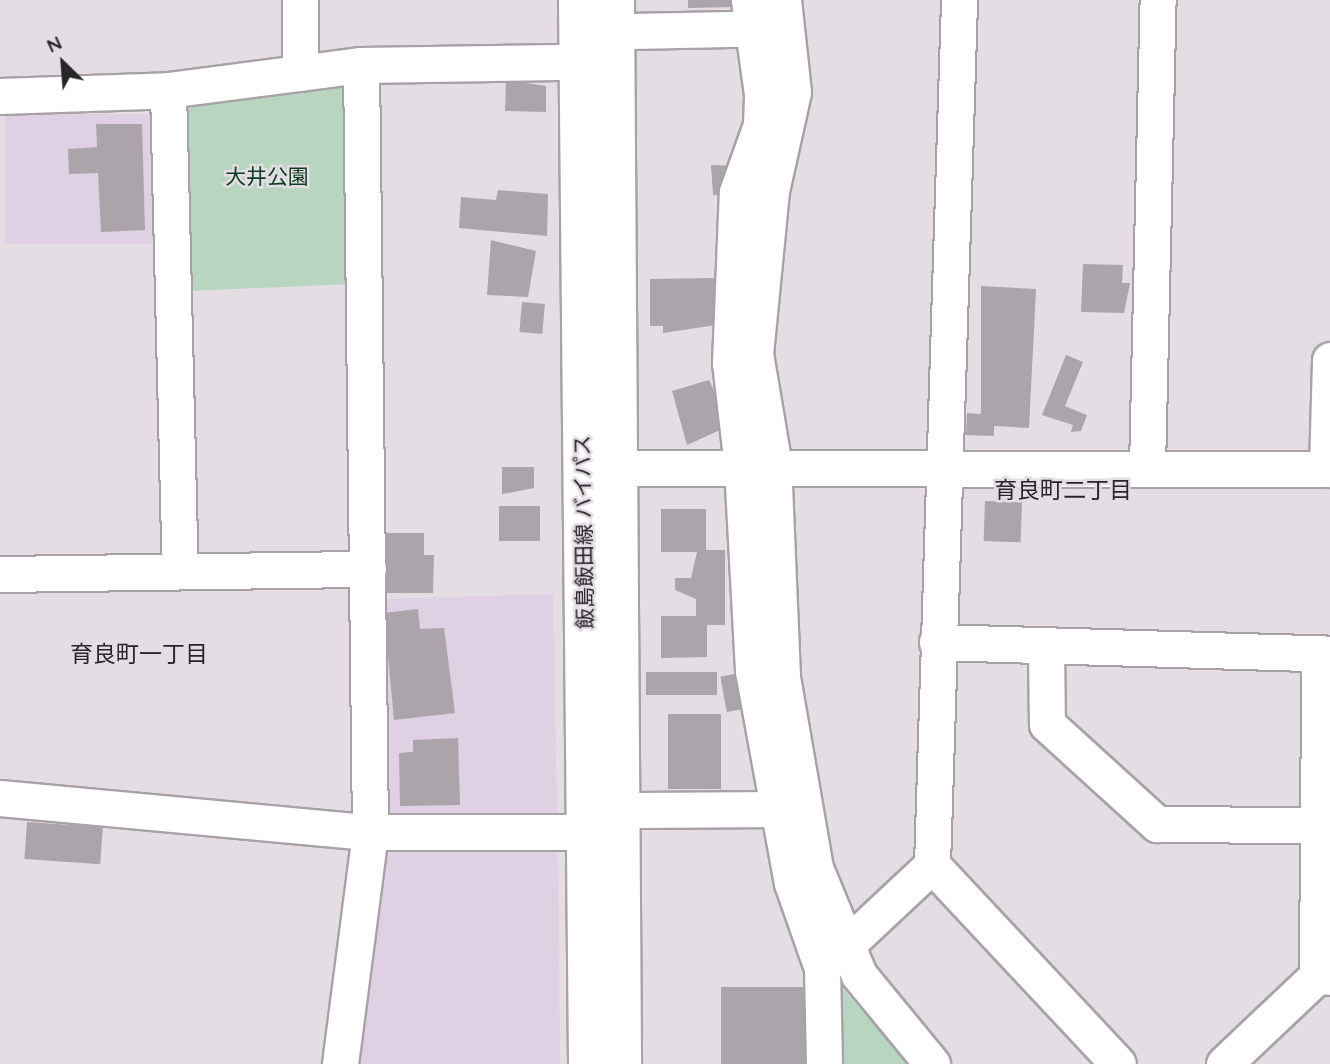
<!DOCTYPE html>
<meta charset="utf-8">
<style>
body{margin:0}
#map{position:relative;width:1330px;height:1064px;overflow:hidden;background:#e4dde4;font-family:Quicksand,"Noto Sans JP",sans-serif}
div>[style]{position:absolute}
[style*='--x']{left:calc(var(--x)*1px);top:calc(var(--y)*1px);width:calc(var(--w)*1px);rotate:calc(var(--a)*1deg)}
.commercial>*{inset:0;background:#dfd0e3;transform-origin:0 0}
.green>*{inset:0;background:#b8d5bf}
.building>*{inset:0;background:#aba4ab;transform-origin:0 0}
.roads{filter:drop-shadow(2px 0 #a8a2a8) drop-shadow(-2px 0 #a8a2a8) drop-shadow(0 2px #a8a2a8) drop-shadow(0 -2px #a8a2a8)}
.minor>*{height:35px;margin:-17.5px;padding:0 17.5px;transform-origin:17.5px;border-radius:17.5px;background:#fff}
.major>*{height:38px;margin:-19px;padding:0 19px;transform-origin:19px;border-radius:19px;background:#fff}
span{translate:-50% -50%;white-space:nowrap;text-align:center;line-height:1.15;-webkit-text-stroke:5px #e4dde4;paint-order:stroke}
.park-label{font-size:21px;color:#0c3b1f}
.street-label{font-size:21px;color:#282528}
.neighbourhood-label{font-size:23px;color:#282528}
.north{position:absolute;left:28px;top:28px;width:70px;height:70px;-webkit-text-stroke:5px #e4dde4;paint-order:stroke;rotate:335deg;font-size:19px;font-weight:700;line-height:28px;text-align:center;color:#282528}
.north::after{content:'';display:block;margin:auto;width:24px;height:32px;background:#282528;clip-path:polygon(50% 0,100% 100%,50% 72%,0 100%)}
</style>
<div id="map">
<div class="commercial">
<div style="left:5px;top:114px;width:154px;height:130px"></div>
<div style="clip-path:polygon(553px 594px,557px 816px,393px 820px,382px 802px,380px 599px)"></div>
<div style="clip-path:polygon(398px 844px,552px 845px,558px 858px,560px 1064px,357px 1064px,387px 858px)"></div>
</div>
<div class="green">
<div style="clip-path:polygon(346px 83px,351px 284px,189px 291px,185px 115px,193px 104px)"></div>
<div style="clip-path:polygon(843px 989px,909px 1064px,841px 1064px)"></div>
</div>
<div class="building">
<div style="clip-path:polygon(688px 0,734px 0,735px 7px,688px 8px)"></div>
<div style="clip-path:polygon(506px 80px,546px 86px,546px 112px,505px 111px)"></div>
<div style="clip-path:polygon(96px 124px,142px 124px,145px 230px,101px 232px,98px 173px,69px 174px,68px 149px,97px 147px)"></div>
<div style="clip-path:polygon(711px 165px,735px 166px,729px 195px,713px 195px)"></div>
<div style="clip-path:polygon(498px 190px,548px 194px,547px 236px,459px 228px,461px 197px,496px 200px)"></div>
<div style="clip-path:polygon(491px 240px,536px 251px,528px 297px,487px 295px)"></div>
<div style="clip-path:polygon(1083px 264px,1123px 265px,1122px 283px,1130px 283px,1124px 313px,1081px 312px)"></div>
<div style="clip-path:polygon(715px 278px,716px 325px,663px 333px,663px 326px,650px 326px,650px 279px)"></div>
<div style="clip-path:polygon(981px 286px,1036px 289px,1029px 428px,994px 426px,994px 436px,966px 435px,967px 413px,981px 414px)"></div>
<div style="left:522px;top:302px;width:23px;height:30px;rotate:5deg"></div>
<div style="clip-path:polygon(1066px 355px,1083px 362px,1065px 406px,1087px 415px,1081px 431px,1071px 432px,1073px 425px,1042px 415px)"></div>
<div style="clip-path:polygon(709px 380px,731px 425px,687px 445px,672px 391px)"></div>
<div style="clip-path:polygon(502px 467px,534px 467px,534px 488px,502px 494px)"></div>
<div style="left:985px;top:501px;width:37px;height:40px;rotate:2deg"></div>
<div style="left:499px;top:506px;width:41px;height:35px"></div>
<div style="clip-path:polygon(661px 509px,706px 509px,706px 550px,725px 550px,725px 625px,707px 625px,707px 657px,661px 658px,661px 616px,696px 616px,696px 599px,675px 590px,675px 578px,691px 578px,697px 552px,661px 552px)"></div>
<div style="clip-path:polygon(387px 533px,424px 533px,424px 555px,434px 555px,433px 593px,386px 593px)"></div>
<div style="clip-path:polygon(418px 609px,420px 629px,444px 628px,455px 713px,394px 720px,384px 613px)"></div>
<div style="left:717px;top:672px;width:23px;height:71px;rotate:90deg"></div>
<div style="left:746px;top:672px;width:36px;height:26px;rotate:80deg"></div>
<div style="left:668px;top:714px;width:53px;height:75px"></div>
<div style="clip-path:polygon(458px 738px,460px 805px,400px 806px,399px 753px,413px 752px,413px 740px)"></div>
<div style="left:27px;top:822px;width:76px;height:37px;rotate:4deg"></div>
<div style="left:721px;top:987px;width:91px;height:77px"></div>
</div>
<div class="roads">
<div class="minor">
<div style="--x:300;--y:0;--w:73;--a:90"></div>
<div style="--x:635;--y:31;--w:140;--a:-1.2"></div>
<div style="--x:168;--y:90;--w:481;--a:88.6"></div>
<div style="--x:0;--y:96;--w:168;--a:-2"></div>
<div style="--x:168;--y:90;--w:195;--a:-7.4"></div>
<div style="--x:361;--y:65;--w:246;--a:-0.9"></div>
<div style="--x:742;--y:466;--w:104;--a:-96.6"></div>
<div style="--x:730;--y:363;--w:171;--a:-87.7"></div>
<div style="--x:737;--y:192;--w:71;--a:-70.3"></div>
<div style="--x:761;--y:125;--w:31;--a:-88"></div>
<div style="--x:762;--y:94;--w:95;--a:-97.9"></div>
<div style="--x:774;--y:466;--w:114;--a:-99.6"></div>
<div style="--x:755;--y:354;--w:164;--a:-84.4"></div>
<div style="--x:771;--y:191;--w:101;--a:-77.5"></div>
<div style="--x:793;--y:92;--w:93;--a:-96.2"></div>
<div style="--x:592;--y:468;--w:738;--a:0.08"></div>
<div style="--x:1147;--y:468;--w:468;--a:-88.7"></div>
<div style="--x:1327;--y:469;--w:109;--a:-88.4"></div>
<div style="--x:743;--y:485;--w:186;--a:86.9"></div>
<div style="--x:753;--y:671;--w:216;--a:79.6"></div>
<div style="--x:792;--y:883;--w:90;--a:70.6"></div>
<div style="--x:822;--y:968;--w:96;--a:88.8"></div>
<div style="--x:774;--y:485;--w:192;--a:87.6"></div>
<div style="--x:782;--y:677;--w:194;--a:80.2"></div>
<div style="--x:815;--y:868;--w:116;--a:67.6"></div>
<div style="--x:859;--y:975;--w:115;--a:50.6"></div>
<div style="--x:0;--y:574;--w:368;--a:-0.8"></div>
<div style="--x:937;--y:642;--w:393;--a:1.7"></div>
<div style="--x:1046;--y:647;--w:77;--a:89.3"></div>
<div style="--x:1047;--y:724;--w:149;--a:42.3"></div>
<div style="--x:1157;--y:824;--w:161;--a:0.4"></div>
<div style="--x:0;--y:798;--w:372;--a:5.3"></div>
<div style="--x:370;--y:832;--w:245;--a:0"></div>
<div style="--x:637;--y:810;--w:141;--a:-0.4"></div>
<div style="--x:932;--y:865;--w:272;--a:46.9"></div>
<div style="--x:822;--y:968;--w:151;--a:-43.1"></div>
<div style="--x:932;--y:865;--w:865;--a:-88.21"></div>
<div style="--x:1317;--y:976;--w:322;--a:-89.6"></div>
<div style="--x:340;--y:1064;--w:234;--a:-82.6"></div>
<div style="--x:370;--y:832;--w:767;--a:-90.67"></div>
<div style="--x:1224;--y:1064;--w:128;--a:-43.4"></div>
<div style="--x:1317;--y:976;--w:13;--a:4"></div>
</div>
<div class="major">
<div style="--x:578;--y:0;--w:1064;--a:89.46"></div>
<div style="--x:615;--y:0;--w:1064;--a:89.62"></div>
</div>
</div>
<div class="park-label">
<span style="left:267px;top:176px">大井公園</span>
</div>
<div class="street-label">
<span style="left:583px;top:532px;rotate:-91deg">飯島飯田線 バイパス</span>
</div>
<div class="neighbourhood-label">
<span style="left:1063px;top:490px">育良町二丁目</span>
<span style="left:139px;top:654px">育良町一丁目</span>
</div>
<div class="north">N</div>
</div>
